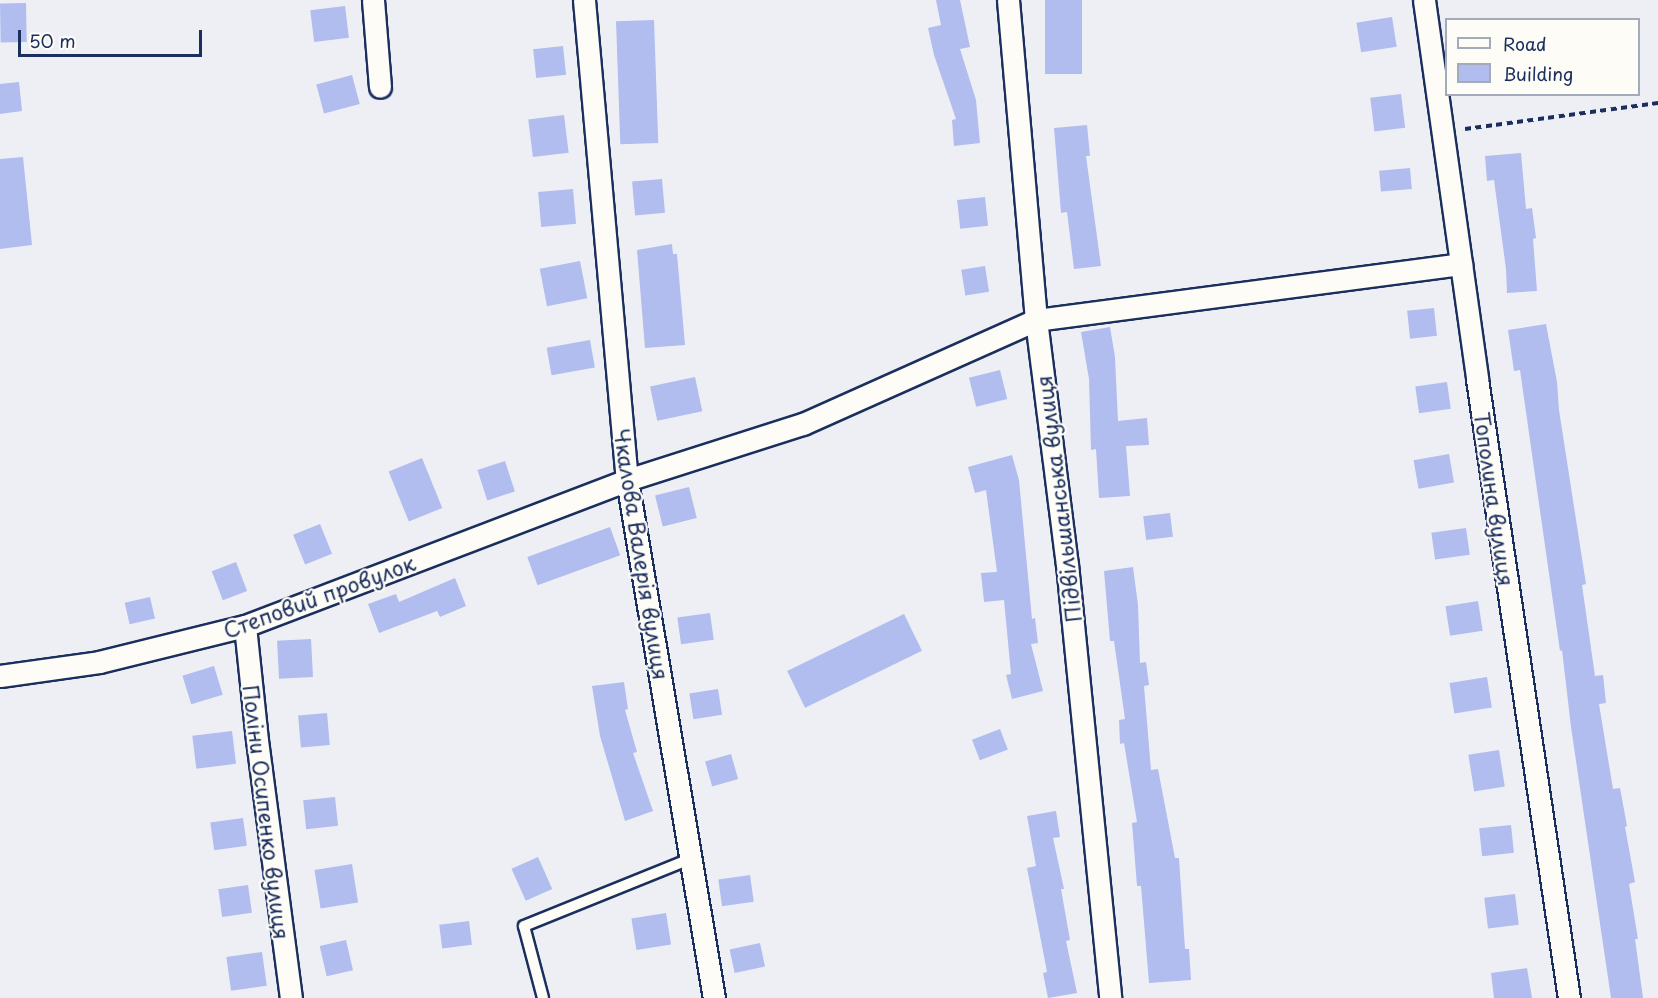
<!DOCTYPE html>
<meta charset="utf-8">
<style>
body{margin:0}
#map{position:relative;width:1658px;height:998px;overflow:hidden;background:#eeeff5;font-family:"Playpen Sans",sans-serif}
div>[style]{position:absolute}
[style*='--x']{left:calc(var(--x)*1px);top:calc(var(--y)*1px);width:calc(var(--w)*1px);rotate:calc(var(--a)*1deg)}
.building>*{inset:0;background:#b0bdee;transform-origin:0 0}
.path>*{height:4px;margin-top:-2px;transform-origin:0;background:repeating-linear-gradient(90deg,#1b2f5e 0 6px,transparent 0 10.5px)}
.roads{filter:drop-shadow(2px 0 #1b2f5e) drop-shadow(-2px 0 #1b2f5e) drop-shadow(0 2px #1b2f5e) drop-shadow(0 -2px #1b2f5e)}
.lane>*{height:10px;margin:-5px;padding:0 5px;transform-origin:5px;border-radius:5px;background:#fdfcf7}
.street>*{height:21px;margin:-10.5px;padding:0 10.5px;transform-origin:10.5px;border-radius:10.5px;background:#fdfcf7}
span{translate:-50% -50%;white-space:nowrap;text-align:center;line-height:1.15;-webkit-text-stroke:4.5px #fdfcf7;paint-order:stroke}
.street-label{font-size:21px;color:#1b2f5e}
.legend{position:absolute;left:1445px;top:18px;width:195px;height:78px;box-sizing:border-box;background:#fdfcf7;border:2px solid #a3aaba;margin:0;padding:8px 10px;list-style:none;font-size:18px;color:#1b2f5e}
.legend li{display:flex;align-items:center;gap:12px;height:30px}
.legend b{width:30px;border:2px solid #a3aaba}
.scale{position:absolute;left:18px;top:30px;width:184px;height:27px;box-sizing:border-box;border:3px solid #1b2f5e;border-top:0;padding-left:8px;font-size:18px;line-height:21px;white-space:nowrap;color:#1b2f5e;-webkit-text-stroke:4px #fdfcf7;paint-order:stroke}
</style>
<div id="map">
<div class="building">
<div style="clip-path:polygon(936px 0,960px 0,970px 47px,960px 49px,976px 100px,980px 143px,954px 146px,952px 120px,956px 119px,934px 55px,928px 28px,941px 25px)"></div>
<div style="left:1045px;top:0;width:37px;height:74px"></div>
<div style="left:26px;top:3px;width:39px;height:26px;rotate:89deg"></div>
<div style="left:345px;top:6px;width:32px;height:35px;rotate:83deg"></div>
<div style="left:1392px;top:17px;width:30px;height:36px;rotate:81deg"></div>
<div style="left:654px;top:20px;width:123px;height:38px;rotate:88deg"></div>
<div style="left:563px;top:46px;width:29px;height:30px;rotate:84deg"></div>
<div style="left:352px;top:75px;width:30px;height:37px;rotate:75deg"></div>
<div style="clip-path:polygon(19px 82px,22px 111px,0 114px,0 84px)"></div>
<div style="left:1401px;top:94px;width:34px;height:31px;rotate:83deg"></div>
<div style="left:564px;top:115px;width:38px;height:36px;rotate:83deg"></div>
<div style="clip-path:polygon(1087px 125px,1090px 156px,1086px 156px,1101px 266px,1074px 269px,1067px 212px,1061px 213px,1054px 128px)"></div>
<div style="clip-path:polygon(1521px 153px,1526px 209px,1532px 208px,1536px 238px,1533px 239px,1537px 291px,1507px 293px,1506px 269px,1494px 180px,1487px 181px,1485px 156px)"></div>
<div style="clip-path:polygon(23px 157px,32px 245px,0 249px,0 159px)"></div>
<div style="left:1410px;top:168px;width:21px;height:31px;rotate:85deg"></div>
<div style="left:662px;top:179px;width:34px;height:30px;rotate:85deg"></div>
<div style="left:573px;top:189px;width:35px;height:35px;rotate:85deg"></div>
<div style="left:985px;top:197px;width:29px;height:28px;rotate:84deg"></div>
<div style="clip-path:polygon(672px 244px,673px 254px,677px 254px,685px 345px,645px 348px,637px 250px)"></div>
<div style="left:580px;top:261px;width:38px;height:41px;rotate:79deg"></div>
<div style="left:985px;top:266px;width:26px;height:24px;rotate:81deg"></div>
<div style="left:1434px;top:308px;width:28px;height:27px;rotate:84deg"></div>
<div style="clip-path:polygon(1546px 324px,1557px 382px,1559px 410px,1586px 584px,1582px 585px,1595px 676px,1603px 675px,1606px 703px,1599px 704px,1613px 789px,1620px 788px,1627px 826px,1625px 827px,1635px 882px,1629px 884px,1638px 939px,1635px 939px,1643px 998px,1611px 998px,1571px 727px,1562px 650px,1560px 651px,1520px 370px,1514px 371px,1508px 330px)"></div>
<div style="clip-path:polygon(1110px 327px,1115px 357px,1118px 421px,1147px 418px,1149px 445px,1126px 446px,1130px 496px,1099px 498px,1096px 449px,1091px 450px,1089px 379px,1081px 332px)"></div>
<div style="left:590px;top:340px;width:28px;height:44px;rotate:80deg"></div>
<div style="left:1000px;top:370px;width:30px;height:32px;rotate:76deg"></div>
<div style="left:695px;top:377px;width:35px;height:46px;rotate:78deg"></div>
<div style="left:1447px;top:382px;width:27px;height:32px;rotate:82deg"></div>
<div style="left:1449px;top:454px;width:29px;height:36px;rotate:80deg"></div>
<div style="clip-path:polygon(1012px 455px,1019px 480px,1032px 619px,1035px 618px,1038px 643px,1031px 644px,1043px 691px,1012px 699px,1006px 675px,1011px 674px,1004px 600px,984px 602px,981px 573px,997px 572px,986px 490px,975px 493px,968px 467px)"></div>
<div style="left:422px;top:458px;width:54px;height:36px;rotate:68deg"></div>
<div style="left:505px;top:461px;width:32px;height:29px;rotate:72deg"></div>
<div style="left:689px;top:487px;width:32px;height:35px;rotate:76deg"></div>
<div style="left:1170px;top:513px;width:24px;height:27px;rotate:83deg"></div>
<div style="left:320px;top:524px;width:32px;height:29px;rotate:68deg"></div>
<div style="left:610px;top:527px;width:30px;height:88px;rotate:70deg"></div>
<div style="left:1466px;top:528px;width:27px;height:35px;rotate:82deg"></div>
<div style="left:236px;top:562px;width:31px;height:26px;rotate:69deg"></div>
<div style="clip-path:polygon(1133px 567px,1138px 605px,1140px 663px,1146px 662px,1149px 685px,1144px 686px,1151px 770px,1158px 769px,1175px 858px,1179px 858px,1185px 949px,1189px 949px,1191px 980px,1149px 983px,1141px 886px,1137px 886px,1132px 823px,1137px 822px,1124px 743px,1120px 744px,1119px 720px,1125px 719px,1114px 641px,1110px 641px,1104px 571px)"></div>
<div style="clip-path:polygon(455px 578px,466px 606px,440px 617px,437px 611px,379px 633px,368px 604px,396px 594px,399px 602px)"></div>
<div style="left:150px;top:597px;width:22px;height:26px;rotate:77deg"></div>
<div style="left:1478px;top:601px;width:30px;height:33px;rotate:81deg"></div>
<div style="left:710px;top:613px;width:27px;height:33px;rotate:82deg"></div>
<div style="left:904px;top:614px;width:41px;height:130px;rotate:64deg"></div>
<div style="left:311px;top:639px;width:38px;height:34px;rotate:87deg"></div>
<div style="left:214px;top:666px;width:30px;height:33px;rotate:73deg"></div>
<div style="left:1487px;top:677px;width:31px;height:38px;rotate:81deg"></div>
<div style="clip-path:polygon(624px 682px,628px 709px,625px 710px,637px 752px,633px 753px,653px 811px,625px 821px,600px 736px,592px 686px)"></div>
<div style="left:718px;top:689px;width:26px;height:29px;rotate:81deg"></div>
<div style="left:327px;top:713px;width:32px;height:29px;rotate:85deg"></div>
<div style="left:1000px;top:729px;width:22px;height:30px;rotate:69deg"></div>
<div style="left:232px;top:731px;width:33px;height:40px;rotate:83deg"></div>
<div style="left:1499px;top:750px;width:37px;height:31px;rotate:81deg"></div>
<div style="left:731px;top:754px;width:26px;height:27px;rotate:74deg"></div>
<div style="left:335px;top:797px;width:29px;height:32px;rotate:84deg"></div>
<div style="clip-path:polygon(1056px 811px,1060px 837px,1053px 838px,1064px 889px,1061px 889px,1070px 940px,1066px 941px,1077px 993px,1048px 998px,1043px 973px,1047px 972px,1027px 868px,1036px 866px,1027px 816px)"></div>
<div style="left:243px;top:818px;width:28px;height:33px;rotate:82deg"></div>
<div style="left:1511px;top:825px;width:28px;height:32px;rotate:84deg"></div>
<div style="left:538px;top:857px;width:35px;height:29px;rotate:66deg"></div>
<div style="left:352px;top:864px;width:39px;height:38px;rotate:81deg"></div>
<div style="left:750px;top:875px;width:27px;height:32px;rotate:82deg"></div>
<div style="left:248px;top:885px;width:28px;height:30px;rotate:82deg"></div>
<div style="left:1515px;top:894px;width:31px;height:31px;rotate:83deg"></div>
<div style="left:666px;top:913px;width:32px;height:35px;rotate:81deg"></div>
<div style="left:469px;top:921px;width:24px;height:30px;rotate:83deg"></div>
<div style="left:346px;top:940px;width:31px;height:27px;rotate:77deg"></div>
<div style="left:760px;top:943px;width:24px;height:31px;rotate:78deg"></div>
<div style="left:262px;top:952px;width:34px;height:36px;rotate:82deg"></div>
<div style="clip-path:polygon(1527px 968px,1532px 998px,1494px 998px,1491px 973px)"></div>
</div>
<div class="path">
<div style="--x:1465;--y:129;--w:195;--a:-7.7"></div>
</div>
<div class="roads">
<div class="lane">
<div style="--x:543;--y:998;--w:74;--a:-104.8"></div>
<div style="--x:524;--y:926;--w:181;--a:-22"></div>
</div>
<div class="street">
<div style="--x:373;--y:0;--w:87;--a:85.4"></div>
<div style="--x:584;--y:0;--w:482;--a:84.9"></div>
<div style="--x:627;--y:480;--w:525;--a:80.47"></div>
<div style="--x:1008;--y:0;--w:321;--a:85"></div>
<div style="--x:1036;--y:320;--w:246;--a:82.8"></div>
<div style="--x:1067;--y:564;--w:436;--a:84.3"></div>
<div style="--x:1424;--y:0;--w:383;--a:82"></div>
<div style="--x:1477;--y:379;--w:626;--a:81.55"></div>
<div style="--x:245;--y:626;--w:115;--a:84"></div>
<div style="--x:257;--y:740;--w:260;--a:82.5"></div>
<div style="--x:0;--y:676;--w:100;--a:-8"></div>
<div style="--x:99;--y:662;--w:150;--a:-13.9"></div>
<div style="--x:245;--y:626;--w:409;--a:-20.9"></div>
<div style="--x:627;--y:480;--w:185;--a:-17.7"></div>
<div style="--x:803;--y:424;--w:255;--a:-24.1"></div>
<div style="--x:1036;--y:320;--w:429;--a:-7.5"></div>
</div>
</div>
<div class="street-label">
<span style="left:1058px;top:499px;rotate:-97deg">Підвільшанська вулиця</span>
<span style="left:1495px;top:499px;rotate:82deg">Тополина вулиця</span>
<span style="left:642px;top:554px;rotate:81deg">Чкалова Валерія вулиця</span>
<span style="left:319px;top:596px;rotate:-20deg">Степовий провулок</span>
<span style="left:267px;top:812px;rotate:83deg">Поліни Осипенко вулиця</span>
</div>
<ul class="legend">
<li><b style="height:8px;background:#fdfcf7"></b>Road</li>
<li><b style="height:16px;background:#b0bdee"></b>Building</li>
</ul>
<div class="scale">50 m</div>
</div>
